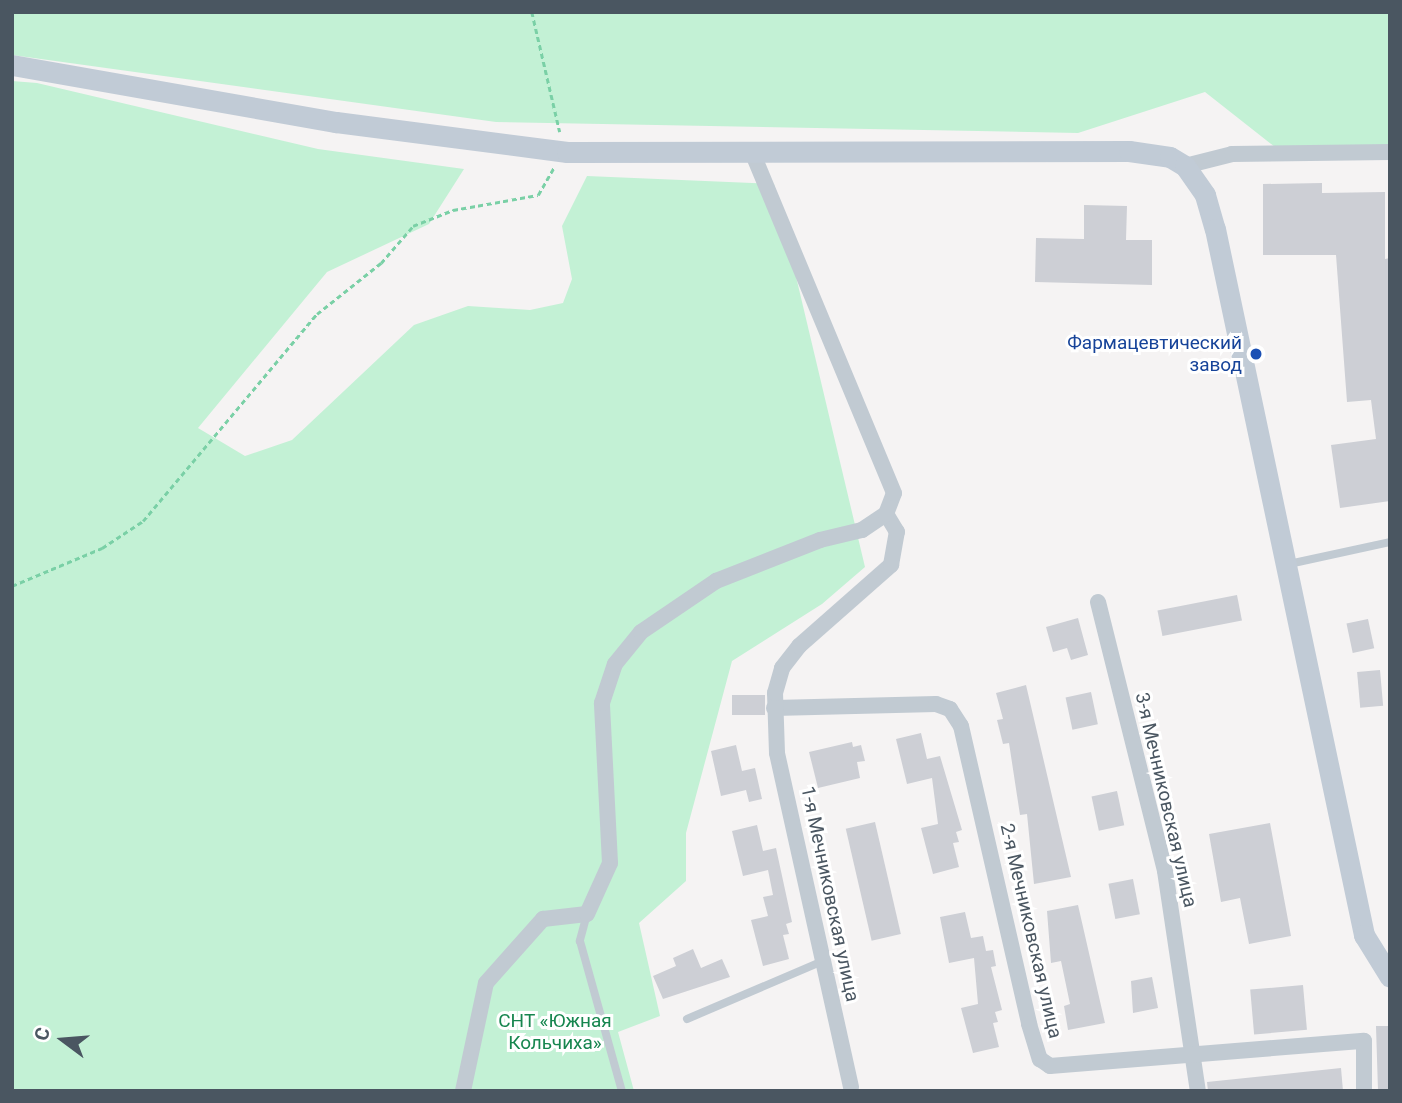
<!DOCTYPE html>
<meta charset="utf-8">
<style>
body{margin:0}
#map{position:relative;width:1402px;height:1103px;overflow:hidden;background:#f5f3f3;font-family:Roboto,sans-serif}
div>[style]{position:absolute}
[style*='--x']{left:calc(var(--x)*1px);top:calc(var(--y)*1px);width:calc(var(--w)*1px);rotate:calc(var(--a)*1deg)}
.green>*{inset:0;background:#c3f1d5}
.building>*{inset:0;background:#cdcfd5;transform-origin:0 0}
.path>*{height:2.5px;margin-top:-1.25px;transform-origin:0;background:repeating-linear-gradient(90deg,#7ad0a6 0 5px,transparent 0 8.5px)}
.lane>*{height:8px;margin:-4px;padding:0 4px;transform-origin:4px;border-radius:4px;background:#c1cad2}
.street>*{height:16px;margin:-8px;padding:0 8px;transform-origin:8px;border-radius:8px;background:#c1cad2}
.secondary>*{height:21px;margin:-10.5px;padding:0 10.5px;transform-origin:10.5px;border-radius:10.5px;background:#c1cbd6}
.dots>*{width:19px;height:19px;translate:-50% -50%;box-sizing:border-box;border:4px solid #fff;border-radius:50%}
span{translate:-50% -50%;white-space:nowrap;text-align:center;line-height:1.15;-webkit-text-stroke:6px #fff;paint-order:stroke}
.transit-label{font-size:19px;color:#164399}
.right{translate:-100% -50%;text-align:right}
.street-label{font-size:19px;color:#4a5661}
.park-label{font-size:19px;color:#17864f}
.frame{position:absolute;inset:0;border:14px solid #4a5661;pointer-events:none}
.north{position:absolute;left:28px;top:1005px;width:70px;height:70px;-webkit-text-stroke:5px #fff;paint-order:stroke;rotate:286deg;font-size:19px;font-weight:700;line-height:28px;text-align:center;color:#4a5661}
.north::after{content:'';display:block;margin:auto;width:24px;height:32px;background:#4a5661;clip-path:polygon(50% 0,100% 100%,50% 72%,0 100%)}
</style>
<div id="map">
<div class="green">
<div style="clip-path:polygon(12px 12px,1390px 12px,1390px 146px,1275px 147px,1205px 92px,1078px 133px,496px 122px,12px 55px)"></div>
<div style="clip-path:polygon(12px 81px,37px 83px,318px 149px,464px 169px,429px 224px,327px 272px,198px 428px,245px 456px,292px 440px,414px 325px,468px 306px,530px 310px,563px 303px,572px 279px,562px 226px,587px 176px,774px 184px,865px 567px,822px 604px,732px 661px,686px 833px,686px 881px,639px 923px,660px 1016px,618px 1032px,634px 1091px,12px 1091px)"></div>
</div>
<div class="building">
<div style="clip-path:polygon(1322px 183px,1322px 193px,1385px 192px,1385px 259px,1390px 258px,1390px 501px,1340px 508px,1331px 445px,1376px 439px,1371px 400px,1347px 402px,1336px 255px,1263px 255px,1263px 184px)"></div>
<div style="clip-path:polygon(1084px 205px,1127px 206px,1126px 240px,1152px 240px,1152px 285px,1035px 282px,1036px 238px,1084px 239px)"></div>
<div style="left:1237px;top:595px;width:26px;height:81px;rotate:79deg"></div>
<div style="clip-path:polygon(1078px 618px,1088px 655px,1071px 660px,1067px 648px,1053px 652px,1046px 627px)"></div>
<div style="left:1368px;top:619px;width:30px;height:22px;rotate:78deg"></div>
<div style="left:1380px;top:670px;width:36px;height:23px;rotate:85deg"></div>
<div style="clip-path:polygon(1026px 685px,1071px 877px,1034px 884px,1027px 814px,1020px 815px,1009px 743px,1003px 744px,997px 720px,1003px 719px,996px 693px)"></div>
<div style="left:1091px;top:692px;width:33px;height:26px;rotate:78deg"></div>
<div style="left:732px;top:695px;width:33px;height:20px"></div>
<div style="clip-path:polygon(921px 733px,927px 759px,940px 756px,962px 830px,956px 832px,959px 842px,953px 843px,959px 867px,933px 874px,921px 828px,938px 824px,932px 778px,907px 784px,896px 739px)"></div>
<div style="clip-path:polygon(852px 742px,853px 747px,861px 745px,865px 761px,857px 762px,860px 778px,818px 788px,809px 752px)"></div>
<div style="clip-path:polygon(736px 745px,742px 771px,755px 768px,762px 799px,749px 802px,746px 790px,721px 796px,711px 751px)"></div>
<div style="left:1117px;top:791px;width:35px;height:26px;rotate:78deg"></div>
<div style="left:875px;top:822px;width:115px;height:30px;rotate:77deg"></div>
<div style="clip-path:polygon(1270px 823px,1291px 936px,1249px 944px,1240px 898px,1221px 902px,1209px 834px)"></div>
<div style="clip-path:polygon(757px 825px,763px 851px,776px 848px,792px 922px,786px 924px,789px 934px,783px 935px,789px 959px,763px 966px,751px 920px,768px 916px,763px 897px,773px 895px,768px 870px,743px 876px,732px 831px)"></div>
<div style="left:1133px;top:879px;width:36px;height:25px;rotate:79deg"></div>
<div style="clip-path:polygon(1078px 905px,1105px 1023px,1068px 1030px,1064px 1006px,1070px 1004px,1061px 961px,1051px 963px,1047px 911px)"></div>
<div style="clip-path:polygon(965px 912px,971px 938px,983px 936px,986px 951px,993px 950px,996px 966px,991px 967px,1002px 1010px,995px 1012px,998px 1022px,993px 1023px,999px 1047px,973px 1053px,961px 1008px,978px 1004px,974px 958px,949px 963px,940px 917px)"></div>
<div style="clip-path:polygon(693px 949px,701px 968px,722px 959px,730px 977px,663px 999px,653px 976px,676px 966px,673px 958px)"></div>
<div style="clip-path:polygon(1152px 977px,1158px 1008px,1133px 1013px,1131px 981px)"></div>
<div style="left:1303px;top:985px;width:45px;height:53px;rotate:85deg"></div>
<div style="clip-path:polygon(1376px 1026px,1390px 1026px,1390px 1091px,1378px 1091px)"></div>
<div style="clip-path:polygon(1341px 1068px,1343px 1091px,1208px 1091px,1207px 1082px)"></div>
</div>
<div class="path">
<div style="--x:532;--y:12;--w:123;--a:76.9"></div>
<div style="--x:12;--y:586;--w:98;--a:-22.9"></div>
<div style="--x:102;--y:548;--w:49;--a:-33.4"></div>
<div style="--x:143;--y:521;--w:270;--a:-50"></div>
<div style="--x:317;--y:314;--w:82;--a:-38.6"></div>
<div style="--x:381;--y:263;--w:49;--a:-49.1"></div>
<div style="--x:413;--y:226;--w:43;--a:-21.8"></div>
<div style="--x:453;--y:210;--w:86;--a:-10"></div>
<div style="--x:538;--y:195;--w:32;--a:-60"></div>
</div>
<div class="lane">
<div style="--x:1289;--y:564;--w:103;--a:-12.3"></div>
<div style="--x:587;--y:914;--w:28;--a:105"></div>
<div style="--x:580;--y:941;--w:156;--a:74.4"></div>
<div style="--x:687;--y:1019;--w:148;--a:-23.1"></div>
</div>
<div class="street">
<div style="--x:1185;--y:166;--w:49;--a:-14.3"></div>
<div style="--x:1232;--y:154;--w:158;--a:-0.7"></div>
<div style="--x:1098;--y:602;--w:277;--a:76"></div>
<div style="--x:1165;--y:871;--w:222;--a:81.5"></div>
<div style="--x:774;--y:708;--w:162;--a:-1.4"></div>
<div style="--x:936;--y:704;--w:15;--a:20"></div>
<div style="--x:950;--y:709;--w:20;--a:57"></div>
<div style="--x:961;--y:726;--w:306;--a:77.1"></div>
<div style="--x:1029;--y:1024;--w:37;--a:73"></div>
<div style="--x:1040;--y:1059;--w:12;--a:35"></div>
<div style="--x:1050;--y:1066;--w:315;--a:-4.6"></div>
<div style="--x:1364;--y:1041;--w:50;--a:90"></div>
<div style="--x:851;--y:1087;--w:342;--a:-102.5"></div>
<div style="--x:777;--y:753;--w:60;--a:-91.9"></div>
<div style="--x:775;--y:693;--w:26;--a:-74"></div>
<div style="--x:782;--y:668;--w:28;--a:-52"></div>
<div style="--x:799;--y:646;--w:123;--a:-41.4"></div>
<div style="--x:891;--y:565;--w:34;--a:-80"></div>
<div style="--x:897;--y:532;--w:21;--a:-121"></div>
<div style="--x:463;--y:1091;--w:110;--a:-78"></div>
<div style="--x:486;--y:983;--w:86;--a:-48.3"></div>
<div style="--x:543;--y:919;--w:44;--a:-6.5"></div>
<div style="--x:587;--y:914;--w:56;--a:-65.7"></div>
<div style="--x:610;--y:863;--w:160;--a:-92.9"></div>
<div style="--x:602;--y:703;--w:41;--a:-71.6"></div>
<div style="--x:615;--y:664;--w:41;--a:-50.9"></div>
<div style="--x:641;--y:632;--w:91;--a:-34.2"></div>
<div style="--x:716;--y:581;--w:112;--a:-21.5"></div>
<div style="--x:820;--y:540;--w:43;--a:-13.4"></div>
<div style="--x:862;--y:530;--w:29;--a:-34"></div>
<div style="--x:886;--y:514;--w:22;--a:-69"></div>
<div style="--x:894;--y:493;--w:367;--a:-112.6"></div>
</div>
<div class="secondary">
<div style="--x:12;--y:65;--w:329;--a:10"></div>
<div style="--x:336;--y:122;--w:233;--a:7.4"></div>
<div style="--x:567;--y:152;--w:562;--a:-0.1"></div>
<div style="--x:1129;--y:151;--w:41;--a:8.3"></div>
<div style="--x:1170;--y:157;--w:17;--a:31"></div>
<div style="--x:1185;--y:166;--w:35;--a:55"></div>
<div style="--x:1205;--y:195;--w:35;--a:74"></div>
<div style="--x:1215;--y:229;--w:722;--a:78.08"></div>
<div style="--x:1364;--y:935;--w:49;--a:58.2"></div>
</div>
<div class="dots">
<div style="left:1256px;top:354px;background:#1a4fb4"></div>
</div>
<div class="transit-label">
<span class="right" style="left:1242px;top:354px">Фармацевтический<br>завод</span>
</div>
<div class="street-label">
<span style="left:1166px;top:800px;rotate:77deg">3-я Мечниковская улица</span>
<span style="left:830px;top:894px;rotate:78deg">1-я Мечниковская улица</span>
<span style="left:1031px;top:931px;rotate:77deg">2-я Мечниковская улица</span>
</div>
<div class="park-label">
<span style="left:555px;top:1032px">СНТ «Южная<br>Кольчиха»</span>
</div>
<div class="frame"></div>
<div class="north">С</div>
</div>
